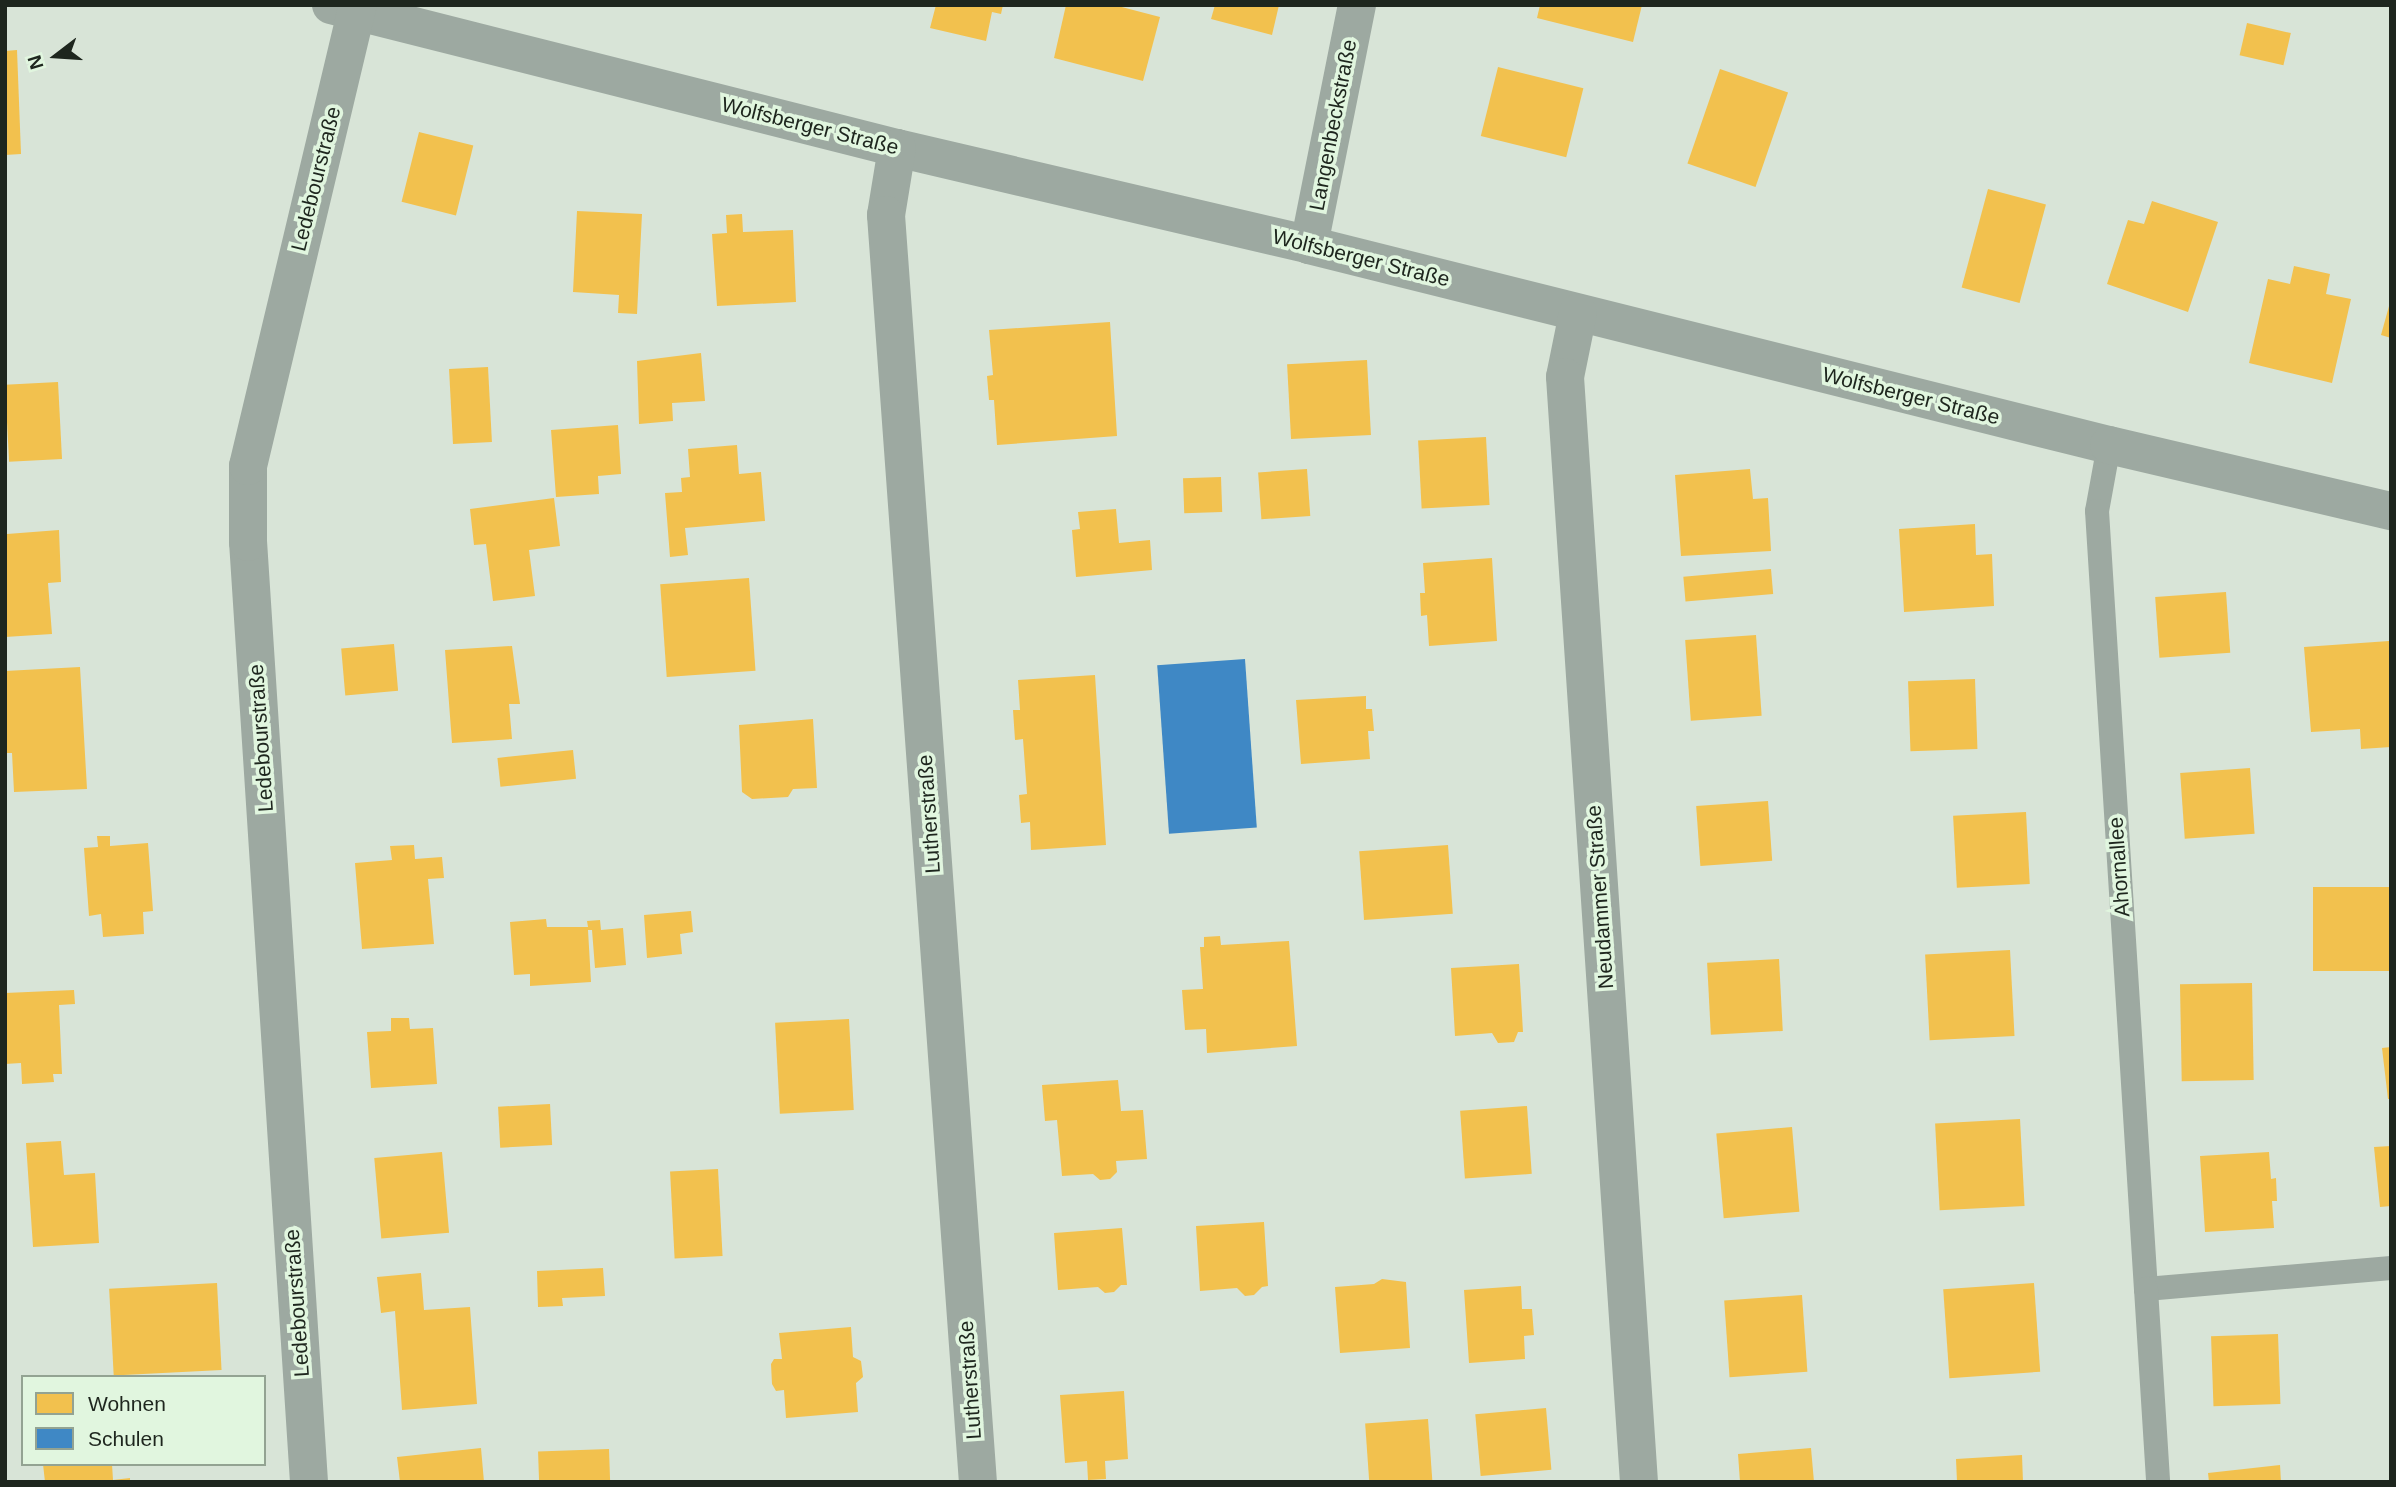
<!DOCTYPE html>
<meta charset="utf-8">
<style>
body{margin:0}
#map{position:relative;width:2396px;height:1487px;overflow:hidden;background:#d8e4d7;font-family:Arial,sans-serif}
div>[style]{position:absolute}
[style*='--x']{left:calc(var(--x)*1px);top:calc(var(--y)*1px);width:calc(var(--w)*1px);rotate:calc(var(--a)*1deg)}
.homes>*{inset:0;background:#f2c14e;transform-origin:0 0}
.schools>*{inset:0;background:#3f88c5;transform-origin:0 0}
.lane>*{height:24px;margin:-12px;padding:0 12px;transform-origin:12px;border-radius:12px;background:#9da9a1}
.street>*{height:38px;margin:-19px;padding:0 19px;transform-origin:19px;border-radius:19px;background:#9da9a1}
span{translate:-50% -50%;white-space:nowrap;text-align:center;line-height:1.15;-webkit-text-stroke:7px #e1f6df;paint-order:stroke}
.street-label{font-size:21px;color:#1e261e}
.frame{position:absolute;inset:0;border:7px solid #1e261e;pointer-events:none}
.legend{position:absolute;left:21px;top:1375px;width:245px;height:91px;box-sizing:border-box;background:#e1f6df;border:2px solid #93a392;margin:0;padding:9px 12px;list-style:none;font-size:21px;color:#1e261e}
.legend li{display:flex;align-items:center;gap:14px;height:35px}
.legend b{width:35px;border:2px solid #93a392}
.north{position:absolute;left:21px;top:21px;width:70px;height:70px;-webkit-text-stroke:5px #e1f6df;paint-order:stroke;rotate:253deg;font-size:19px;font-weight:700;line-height:28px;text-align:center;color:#1e261e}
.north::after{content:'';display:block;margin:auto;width:24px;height:32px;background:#1e261e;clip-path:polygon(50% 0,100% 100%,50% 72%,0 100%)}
</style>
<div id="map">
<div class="homes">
<div style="clip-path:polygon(936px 5px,1003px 5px,1001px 14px,992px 12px,986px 41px,930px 28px)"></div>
<div style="clip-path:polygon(1066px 5px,1114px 5px,1160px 17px,1143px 81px,1054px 58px)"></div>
<div style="clip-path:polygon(1215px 5px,1279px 5px,1272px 35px,1211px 19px)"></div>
<div style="clip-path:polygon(1540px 5px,1642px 5px,1633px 42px,1537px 18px)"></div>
<div style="left:2247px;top:23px;width:45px;height:33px;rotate:13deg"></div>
<div style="clip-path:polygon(17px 50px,21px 154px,5px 155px,5px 51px)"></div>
<div style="left:1498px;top:67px;width:88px;height:71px;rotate:14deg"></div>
<div style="left:1720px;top:69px;width:72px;height:100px;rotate:19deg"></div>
<div style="left:419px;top:132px;width:56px;height:72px;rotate:14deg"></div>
<div style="left:1988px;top:189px;width:60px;height:102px;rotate:15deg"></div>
<div style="clip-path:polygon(2152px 201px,2218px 222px,2188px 312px,2107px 284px,2128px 220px,2144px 224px)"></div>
<div style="clip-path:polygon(577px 211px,642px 214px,637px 314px,618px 313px,619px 295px,573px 292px)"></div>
<div style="clip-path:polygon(742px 214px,743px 232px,793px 230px,796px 302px,717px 306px,712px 234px,727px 233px,726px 215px)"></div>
<div style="clip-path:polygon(2294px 266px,2330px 274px,2326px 294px,2351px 299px,2332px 383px,2249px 363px,2268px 279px,2290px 284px)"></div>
<div style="clip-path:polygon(2391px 299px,2391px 338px,2381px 335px)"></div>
<div style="clip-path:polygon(1110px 322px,1117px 436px,997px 445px,994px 400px,989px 400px,987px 376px,993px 375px,989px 330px)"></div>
<div style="clip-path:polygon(701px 353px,705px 401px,672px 403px,673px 421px,639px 424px,637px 361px)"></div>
<div style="left:1367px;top:360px;width:75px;height:80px;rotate:87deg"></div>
<div style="left:488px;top:367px;width:75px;height:39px;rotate:87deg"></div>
<div style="left:58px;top:382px;width:77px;height:53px;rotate:87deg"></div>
<div style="clip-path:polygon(618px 425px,621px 474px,598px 476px,599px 494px,556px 497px,551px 430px)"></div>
<div style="left:1486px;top:437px;width:68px;height:68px;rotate:87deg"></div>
<div style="clip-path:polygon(737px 445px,739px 474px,761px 472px,765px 521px,685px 528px,688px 555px,670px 557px,665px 493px,682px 492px,681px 478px,690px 477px,688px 449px)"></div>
<div style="left:1307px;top:469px;width:47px;height:49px;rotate:86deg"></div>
<div style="clip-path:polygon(1750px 469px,1753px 499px,1768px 498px,1771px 551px,1681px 556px,1675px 475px)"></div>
<div style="left:1221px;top:477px;width:35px;height:38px;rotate:88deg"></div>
<div style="clip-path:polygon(554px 498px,560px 546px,529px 550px,535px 596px,493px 601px,486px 544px,474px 545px,470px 509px)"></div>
<div style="clip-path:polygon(1116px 509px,1119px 543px,1150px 540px,1152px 570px,1076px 577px,1072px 530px,1080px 529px,1078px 512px)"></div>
<div style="clip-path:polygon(1975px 524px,1976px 555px,1992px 554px,1994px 606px,1904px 612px,1899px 529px)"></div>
<div style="clip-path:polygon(59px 530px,61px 582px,48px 583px,52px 634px,5px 637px,7px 534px)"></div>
<div style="clip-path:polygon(1492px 558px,1497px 641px,1429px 646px,1427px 615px,1421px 616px,1420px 593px,1425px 593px,1423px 563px)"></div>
<div style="left:1771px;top:569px;width:25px;height:88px;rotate:85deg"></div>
<div style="left:749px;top:578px;width:93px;height:89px;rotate:86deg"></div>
<div style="left:2226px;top:592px;width:61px;height:71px;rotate:86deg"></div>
<div style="left:1756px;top:635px;width:81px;height:71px;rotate:86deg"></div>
<div style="clip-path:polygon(2389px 641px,2391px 747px,2361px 749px,2360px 729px,2311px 732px,2304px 647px)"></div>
<div style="left:394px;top:644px;width:47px;height:53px;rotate:85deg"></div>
<div style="clip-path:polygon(512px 646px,520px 704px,509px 704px,512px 739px,452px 743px,445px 650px)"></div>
<div style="clip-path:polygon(80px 667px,87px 789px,14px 792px,12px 753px,5px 753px,5px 671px)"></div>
<div style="clip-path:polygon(1095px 675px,1106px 845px,1031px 850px,1030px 822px,1021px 823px,1019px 795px,1027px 794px,1023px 739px,1015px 740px,1013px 710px,1020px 710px,1018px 680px)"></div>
<div style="left:1975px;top:679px;width:70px;height:67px;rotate:88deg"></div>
<div style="clip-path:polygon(1366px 696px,1366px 709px,1372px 709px,1374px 731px,1368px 731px,1370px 759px,1301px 764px,1296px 700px)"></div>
<div style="clip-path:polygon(813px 719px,817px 788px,793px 789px,788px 797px,752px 799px,742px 792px,739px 725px)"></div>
<div style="left:573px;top:750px;width:29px;height:76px;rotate:84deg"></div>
<div style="left:2250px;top:768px;width:66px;height:70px;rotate:86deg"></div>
<div style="left:1768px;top:801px;width:60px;height:72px;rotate:86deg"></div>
<div style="left:2026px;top:812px;width:72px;height:73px;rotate:87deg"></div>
<div style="clip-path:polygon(97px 836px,110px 836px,110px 846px,148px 843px,153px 911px,143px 912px,144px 934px,103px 937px,101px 914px,89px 916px,84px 848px,98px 847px)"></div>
<div style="clip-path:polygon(414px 845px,415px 859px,442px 857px,444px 878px,428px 879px,434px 944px,362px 949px,355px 863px,392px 860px,390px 846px)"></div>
<div style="left:1448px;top:845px;width:69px;height:89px;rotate:86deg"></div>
<div style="left:2391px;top:887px;width:84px;height:78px;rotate:90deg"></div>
<div style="clip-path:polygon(691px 911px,693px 932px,680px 934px,682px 954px,647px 958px,644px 915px)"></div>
<div style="clip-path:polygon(546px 919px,547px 927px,588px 927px,587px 921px,600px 920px,601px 930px,623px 928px,626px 965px,595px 968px,592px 930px,588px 930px,591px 982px,530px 986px,530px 974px,514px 975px,510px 922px)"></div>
<div style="clip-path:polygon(1220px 936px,1221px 945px,1289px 941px,1297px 1046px,1207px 1053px,1206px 1029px,1185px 1030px,1182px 990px,1203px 989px,1200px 947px,1204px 947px,1204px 937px)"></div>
<div style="left:2010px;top:950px;width:86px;height:85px;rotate:87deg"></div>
<div style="left:1779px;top:959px;width:72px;height:72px;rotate:87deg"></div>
<div style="clip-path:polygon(1519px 964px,1523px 1032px,1518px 1032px,1514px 1042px,1498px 1043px,1492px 1033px,1455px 1036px,1451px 968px)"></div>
<div style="left:2252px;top:983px;width:97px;height:72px;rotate:89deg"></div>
<div style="clip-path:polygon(74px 990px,75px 1004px,59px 1005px,62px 1074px,53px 1074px,54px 1082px,22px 1084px,21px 1063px,5px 1064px,5px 993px)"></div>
<div style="clip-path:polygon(391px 1018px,409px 1018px,410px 1029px,433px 1028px,437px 1084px,371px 1088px,367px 1032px,391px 1031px)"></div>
<div style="left:849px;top:1019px;width:91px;height:74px;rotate:87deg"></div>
<div style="clip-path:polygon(2391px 1047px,2391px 1099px,2388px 1099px,2382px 1048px)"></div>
<div style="clip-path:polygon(1118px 1080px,1121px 1111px,1143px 1110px,1147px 1159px,1116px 1161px,1117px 1172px,1110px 1179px,1100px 1180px,1093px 1174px,1062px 1176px,1057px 1120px,1045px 1121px,1042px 1085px)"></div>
<div style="left:550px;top:1104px;width:41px;height:52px;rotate:87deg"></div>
<div style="left:1527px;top:1106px;width:68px;height:67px;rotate:86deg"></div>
<div style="left:2020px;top:1119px;width:87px;height:85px;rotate:87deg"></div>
<div style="left:1792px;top:1127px;width:85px;height:76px;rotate:85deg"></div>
<div style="clip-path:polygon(61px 1141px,64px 1175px,95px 1173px,99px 1243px,33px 1247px,26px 1143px)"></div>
<div style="clip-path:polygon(2391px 1146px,2391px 1206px,2380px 1207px,2374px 1147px)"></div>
<div style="left:442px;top:1152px;width:81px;height:68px;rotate:85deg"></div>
<div style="clip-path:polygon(2269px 1152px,2271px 1179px,2276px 1178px,2277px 1201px,2272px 1201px,2274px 1228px,2205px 1232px,2200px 1156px)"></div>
<div style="left:718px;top:1169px;width:87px;height:48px;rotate:87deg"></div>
<div style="clip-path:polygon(1264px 1222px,1268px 1286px,1262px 1287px,1254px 1295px,1245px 1296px,1237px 1288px,1200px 1291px,1196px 1226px)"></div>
<div style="clip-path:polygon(1122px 1228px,1127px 1285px,1121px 1285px,1114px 1292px,1105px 1293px,1098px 1287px,1058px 1290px,1054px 1233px)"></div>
<div style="clip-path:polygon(603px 1268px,605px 1296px,562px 1298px,563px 1306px,538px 1307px,537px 1271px)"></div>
<div style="clip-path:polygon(421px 1273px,424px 1310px,470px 1307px,477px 1404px,402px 1410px,395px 1311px,381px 1313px,377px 1277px)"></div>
<div style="clip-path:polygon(1382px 1279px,1406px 1282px,1410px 1348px,1340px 1353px,1335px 1287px,1374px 1284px)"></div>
<div style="left:217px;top:1283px;width:87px;height:108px;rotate:87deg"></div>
<div style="left:2034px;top:1283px;width:89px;height:91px;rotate:86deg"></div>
<div style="clip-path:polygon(1521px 1286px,1522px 1309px,1532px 1309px,1534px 1335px,1524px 1336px,1525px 1359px,1469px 1363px,1464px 1290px)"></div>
<div style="left:1802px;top:1295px;width:77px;height:78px;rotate:86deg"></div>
<div style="clip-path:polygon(851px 1327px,853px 1357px,861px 1361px,863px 1377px,856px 1383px,858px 1412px,786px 1418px,784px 1390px,776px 1391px,772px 1384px,771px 1364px,774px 1359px,782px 1359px,779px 1333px)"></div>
<div style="left:2278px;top:1334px;width:70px;height:67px;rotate:88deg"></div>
<div style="clip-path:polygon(1124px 1391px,1128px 1459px,1105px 1461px,1106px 1479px,1088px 1480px,1087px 1461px,1065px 1463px,1060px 1395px)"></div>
<div style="left:1546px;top:1408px;width:62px;height:71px;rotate:85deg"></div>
<div style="left:1428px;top:1419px;width:63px;height:63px;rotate:86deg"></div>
<div style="clip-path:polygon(481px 1448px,484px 1482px,400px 1482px,397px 1457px)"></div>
<div style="clip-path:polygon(1811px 1448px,1814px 1482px,1740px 1482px,1738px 1454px)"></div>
<div style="left:609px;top:1449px;width:33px;height:71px;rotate:88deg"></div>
<div style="clip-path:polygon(2022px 1455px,2023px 1482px,1957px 1482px,1956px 1459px)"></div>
<div style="clip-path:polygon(43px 1464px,112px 1464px,113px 1480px,130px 1478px,130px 1482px,45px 1482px)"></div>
<div style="clip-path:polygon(2280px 1465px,2281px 1482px,2209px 1482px,2208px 1473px)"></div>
</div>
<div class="schools">
<div style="left:1245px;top:659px;width:169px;height:88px;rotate:86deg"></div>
</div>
<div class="lane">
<div style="--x:2109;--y:445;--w:67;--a:100.3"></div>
<div style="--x:2097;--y:511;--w:780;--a:86.4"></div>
<div style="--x:2146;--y:1289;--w:246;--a:-4.9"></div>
<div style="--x:2146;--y:1289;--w:193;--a:86.4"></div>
</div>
<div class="street">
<div style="--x:331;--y:5;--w:584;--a:14.18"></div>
<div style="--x:897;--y:148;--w:423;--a:13.2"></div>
<div style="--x:1309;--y:245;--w:825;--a:14.04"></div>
<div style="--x:2109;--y:445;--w:290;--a:13.2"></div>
<div style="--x:897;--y:148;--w:68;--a:99.3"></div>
<div style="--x:886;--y:215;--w:1270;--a:85.85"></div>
<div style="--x:1309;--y:245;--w:245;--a:-78.7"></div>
<div style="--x:1578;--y:313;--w:65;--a:101.5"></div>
<div style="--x:1565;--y:377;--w:1107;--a:86.17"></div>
<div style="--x:309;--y:1482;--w:942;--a:-93.71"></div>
<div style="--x:248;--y:542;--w:76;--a:-90"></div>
<div style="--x:248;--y:466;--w:474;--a:-76.6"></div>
</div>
<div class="street-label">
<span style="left:1333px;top:125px;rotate:-79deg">Langenbeckstraße</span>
<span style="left:810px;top:126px;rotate:14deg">Wolfsberger Straße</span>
<span style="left:316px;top:179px;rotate:-76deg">Ledebourstraße</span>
<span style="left:1361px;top:258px;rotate:14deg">Wolfsberger Straße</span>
<span style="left:1911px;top:396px;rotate:14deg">Wolfsberger Straße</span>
<span style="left:261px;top:738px;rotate:-94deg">Ledebourstraße</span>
<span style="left:929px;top:814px;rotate:-94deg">Lutherstraße</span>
<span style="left:2119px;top:867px;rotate:-94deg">Ahornallee</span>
<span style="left:1600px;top:897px;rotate:-94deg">Neudammer Straße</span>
<span style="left:297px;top:1303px;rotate:-94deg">Ledebourstraße</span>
<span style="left:970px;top:1380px;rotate:-94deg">Lutherstraße</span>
</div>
<div class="frame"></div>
<ul class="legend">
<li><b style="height:19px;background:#f2c14e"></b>Wohnen</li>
<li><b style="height:19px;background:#3f88c5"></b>Schulen</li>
</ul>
<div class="north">N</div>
</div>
